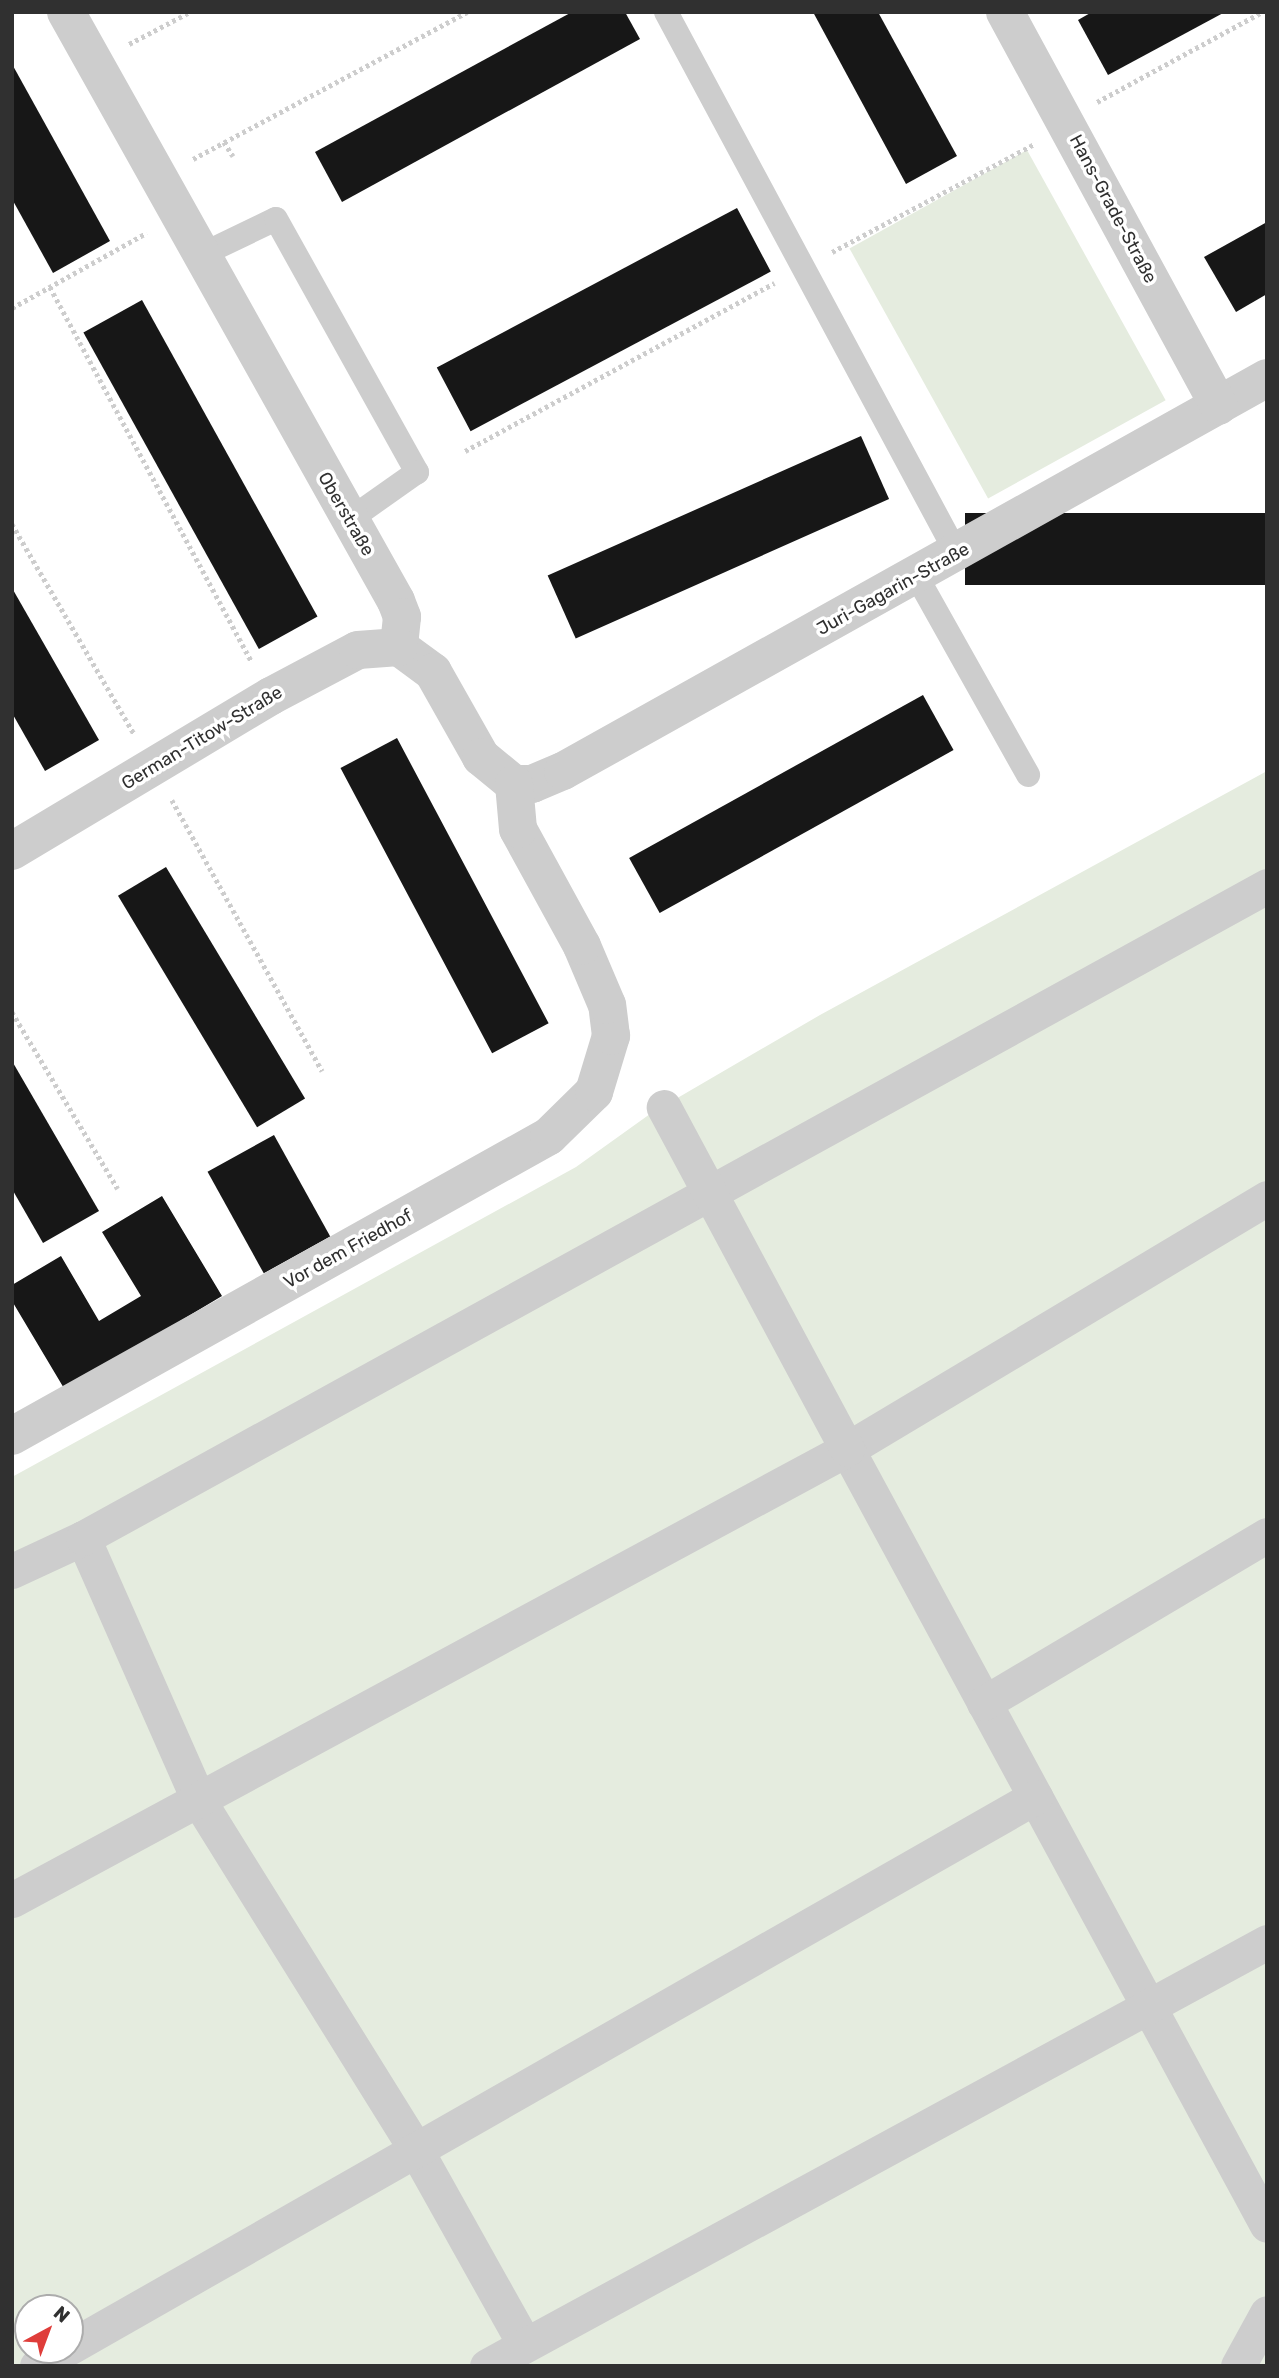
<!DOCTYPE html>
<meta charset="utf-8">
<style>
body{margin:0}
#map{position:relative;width:1279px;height:2378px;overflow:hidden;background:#fff;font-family:Rubik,sans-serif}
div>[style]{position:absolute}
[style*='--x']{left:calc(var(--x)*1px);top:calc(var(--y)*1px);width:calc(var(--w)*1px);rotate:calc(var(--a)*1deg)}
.green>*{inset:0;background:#e5ecdf;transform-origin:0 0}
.building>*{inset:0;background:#171717;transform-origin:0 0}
.path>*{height:4.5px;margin-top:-2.25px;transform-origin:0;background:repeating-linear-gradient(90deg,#cdcdcd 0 3.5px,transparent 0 7px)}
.service>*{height:24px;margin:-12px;padding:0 12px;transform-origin:12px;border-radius:12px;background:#cdcdcd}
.pedestrian>*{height:35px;margin:-17.5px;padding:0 17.5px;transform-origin:17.5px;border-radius:17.5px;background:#cdcdcd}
.minor>*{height:38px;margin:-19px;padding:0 19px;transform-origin:19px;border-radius:19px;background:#cdcdcd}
span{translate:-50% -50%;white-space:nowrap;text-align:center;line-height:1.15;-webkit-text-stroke:7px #fff;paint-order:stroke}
.street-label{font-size:18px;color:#303030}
.frame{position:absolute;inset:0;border:14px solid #303030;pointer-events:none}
.north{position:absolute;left:14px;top:2294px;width:70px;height:70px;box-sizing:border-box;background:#fff;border:2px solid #acacac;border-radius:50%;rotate:41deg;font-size:19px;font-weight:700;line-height:28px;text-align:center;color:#303030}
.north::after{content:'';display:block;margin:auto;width:24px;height:32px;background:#df3d3a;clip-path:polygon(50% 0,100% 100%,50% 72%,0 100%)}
</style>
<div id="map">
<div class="green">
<div style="left:1027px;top:150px;width:286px;height:203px;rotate:61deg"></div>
<div style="clip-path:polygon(evenodd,1267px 771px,1267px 2366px,12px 2366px,12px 1477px,576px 1167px,650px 1114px,820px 1015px,1267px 771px,28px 2308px,70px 2308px,70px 2350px,28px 2350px,28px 2308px)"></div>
</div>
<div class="building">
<div style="clip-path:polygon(572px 12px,625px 12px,640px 39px,342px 202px,315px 152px)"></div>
<div style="clip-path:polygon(813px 12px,878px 12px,957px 156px,906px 184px)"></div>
<div style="clip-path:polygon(1092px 12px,1225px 12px,1108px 75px,1078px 20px)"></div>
<div style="clip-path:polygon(12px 64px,110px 241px,53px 273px,12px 199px)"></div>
<div style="left:737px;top:208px;width:72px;height:340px;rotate:62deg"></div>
<div style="clip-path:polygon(1267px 222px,1267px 294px,1236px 312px,1204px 257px)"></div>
<div style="left:142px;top:300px;width:362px;height:67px;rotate:61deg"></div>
<div style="left:861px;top:436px;width:69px;height:343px;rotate:66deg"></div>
<div style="left:1267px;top:513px;width:72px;height:302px;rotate:90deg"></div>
<div style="clip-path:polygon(12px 588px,99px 740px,45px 771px,12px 713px)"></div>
<div style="left:923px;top:695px;width:63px;height:336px;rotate:61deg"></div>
<div style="left:397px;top:738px;width:323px;height:64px;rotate:62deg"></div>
<div style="left:166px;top:867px;width:270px;height:56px;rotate:59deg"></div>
<div style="clip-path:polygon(12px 1061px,99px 1211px,43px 1243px,12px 1189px)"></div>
<div style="left:274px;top:1135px;width:116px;height:76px;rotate:61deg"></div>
<div style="clip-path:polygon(162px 1196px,222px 1296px,65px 1390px,12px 1301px,12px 1285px,61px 1256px,99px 1321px,141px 1296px,102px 1232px)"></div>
</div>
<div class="path">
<div style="--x:129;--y:44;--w:69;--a:-27.7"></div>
<div style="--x:1097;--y:102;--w:188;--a:-28.6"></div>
<div style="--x:224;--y:142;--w:17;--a:57"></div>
<div style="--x:193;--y:159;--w:311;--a:-28.2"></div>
<div style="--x:832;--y:252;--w:229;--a:-28.1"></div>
<div style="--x:50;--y:287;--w:426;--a:61.7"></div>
<div style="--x:12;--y:308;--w:154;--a:-29.2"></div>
<div style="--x:465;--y:451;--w:352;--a:-28.5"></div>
<div style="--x:12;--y:524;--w:244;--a:59.8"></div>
<div style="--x:172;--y:800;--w:310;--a:61"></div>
<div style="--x:12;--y:1012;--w:206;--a:59.1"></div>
</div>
<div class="service">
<div style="--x:666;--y:12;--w:615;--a:61.77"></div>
<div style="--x:199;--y:256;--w:85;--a:-25.7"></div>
<div style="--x:276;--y:219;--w:290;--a:60.9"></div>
<div style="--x:417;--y:472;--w:83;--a:144.8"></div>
<div style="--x:917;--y:577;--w:227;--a:60.7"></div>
</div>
<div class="pedestrian">
<div style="--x:1267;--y:1198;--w:489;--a:149.1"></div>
<div style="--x:847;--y:1449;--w:882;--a:61.58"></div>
<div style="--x:83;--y:1538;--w:287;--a:66.2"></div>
<div style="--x:199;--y:1801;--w:411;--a:58.1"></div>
<div style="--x:416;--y:2150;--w:223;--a:60.8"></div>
<div style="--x:12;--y:1571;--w:78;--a:-24.9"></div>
<div style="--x:83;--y:1538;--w:1352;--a:-28.84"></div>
<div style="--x:984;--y:1703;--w:329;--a:-30.7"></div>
<div style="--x:12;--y:1900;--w:949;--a:-28.37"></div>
<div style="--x:847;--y:1449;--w:388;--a:-118.2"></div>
<div style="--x:70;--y:2347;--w:1111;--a:-29.68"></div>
<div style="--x:37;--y:2366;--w:32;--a:-30"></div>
<div style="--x:487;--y:2366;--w:888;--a:-28.53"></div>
<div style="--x:1238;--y:2366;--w:60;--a:-61.3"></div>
</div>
<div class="minor">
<div style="--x:66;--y:12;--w:675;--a:60.74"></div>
<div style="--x:396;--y:601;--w:17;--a:69"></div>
<div style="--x:402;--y:617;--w:30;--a:96"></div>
<div style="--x:399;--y:647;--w:42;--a:36.3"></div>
<div style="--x:433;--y:672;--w:98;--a:60.5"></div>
<div style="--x:481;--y:757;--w:43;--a:39.3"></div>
<div style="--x:514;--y:784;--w:18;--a:0"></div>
<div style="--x:532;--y:784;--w:34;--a:-23"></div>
<div style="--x:563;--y:771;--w:806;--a:-29.17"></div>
<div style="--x:1005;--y:12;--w:448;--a:61.5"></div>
<div style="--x:12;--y:851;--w:302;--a:-30.9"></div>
<div style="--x:271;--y:696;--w:98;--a:-27.9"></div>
<div style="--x:358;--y:650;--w:41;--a:-4.2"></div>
<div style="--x:12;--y:1436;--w:615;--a:-29.19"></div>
<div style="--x:549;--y:1136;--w:63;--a:-44.4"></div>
<div style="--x:594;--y:1092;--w:59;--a:-73.1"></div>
<div style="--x:611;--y:1036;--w:31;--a:-97"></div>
<div style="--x:607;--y:1005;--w:64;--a:-113"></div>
<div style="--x:582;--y:946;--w:133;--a:-118.7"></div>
<div style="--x:518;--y:829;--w:45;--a:-95.1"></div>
</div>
<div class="street-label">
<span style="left:1113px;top:209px;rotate:62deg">Hans-Grade-Straße</span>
<span style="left:346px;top:514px;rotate:60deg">Oberstraße</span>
<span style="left:893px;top:589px;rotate:-29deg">Juri-Gagarin-Straße</span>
<span style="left:202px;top:738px;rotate:-31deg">German-Titow-Straße</span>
<span style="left:348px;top:1249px;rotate:-29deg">Vor dem Friedhof</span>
</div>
<div class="frame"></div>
<div class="north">N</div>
</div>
